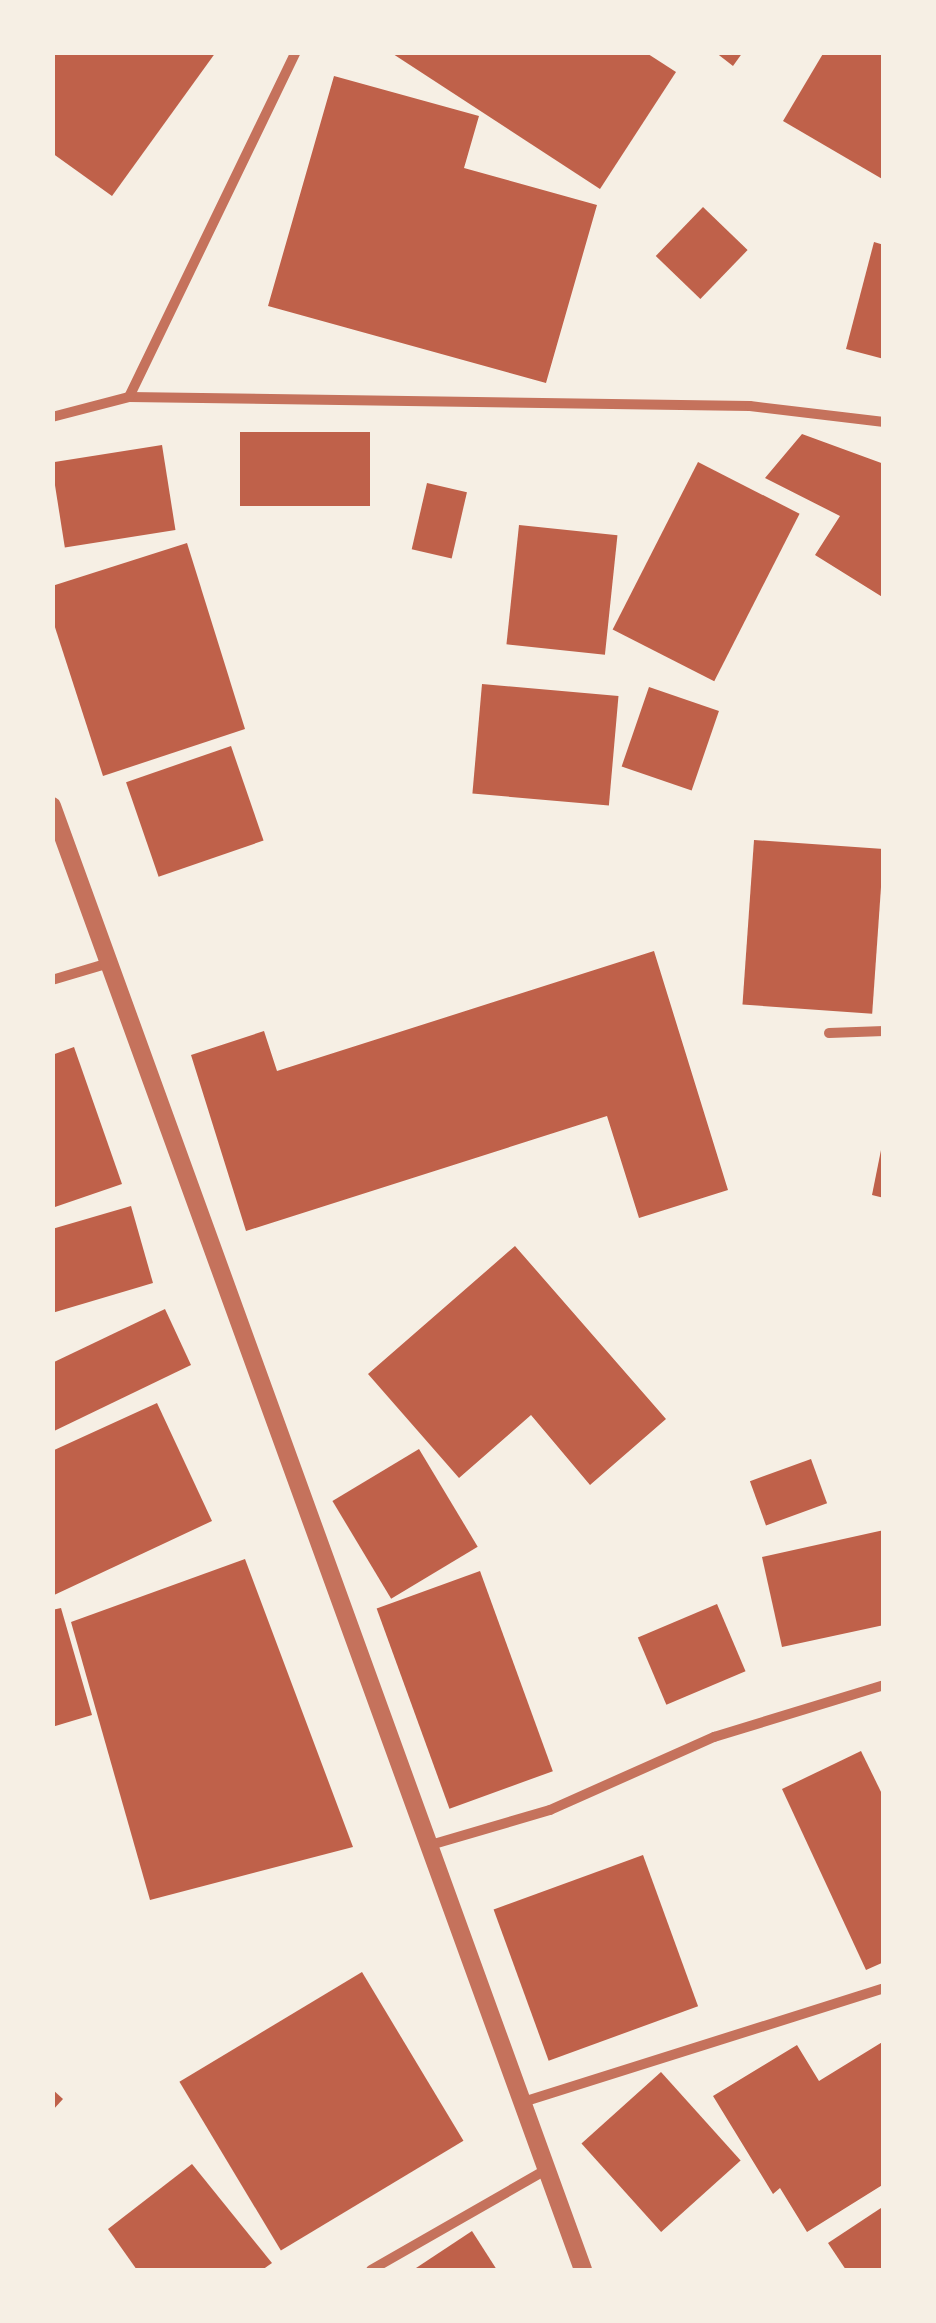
<!DOCTYPE html>
<style>
body{margin:0}
#map{position:relative;width:936px;height:2323px;overflow:hidden;background:#f6efe4;font-family:Lato,sans-serif}
div>[style]{position:absolute}
[style*='--x']{left:calc(var(--x)*1px);top:calc(var(--y)*1px);width:calc(var(--w)*1px);rotate:calc(var(--a)*1deg)}
.building>*{inset:0;background:#bf614a;transform-origin:0 0}
.minor>*{height:10px;margin:-5px;padding:0 5px;transform-origin:5px;border-radius:5px;background:#c5725c}
.tertiary>*{height:18px;margin:-9px;padding:0 9px;transform-origin:9px;border-radius:9px;background:#c5725c}
span{translate:-50% -50%;white-space:nowrap;text-align:center;line-height:1.15;-webkit-text-stroke:10px #f6efe4;paint-order:stroke}
.frame{position:absolute;inset:0;border:55px solid #f6efe4;pointer-events:none}
</style>
<div id="map">
<div class="building">
<div style="clip-path:polygon(52px 52px,216px 52px,112px 196px,52px 153px)"></div>
<div style="clip-path:polygon(390px 52px,645px 52px,676px 72px,600px 189px)"></div>
<div style="clip-path:polygon(715px 52px,743px 52px,733px 66px)"></div>
<div style="clip-path:polygon(824px 52px,884px 52px,884px 180px,783px 121px)"></div>
<div style="clip-path:polygon(334px 76px,479px 116px,464px 168px,597px 205px,546px 383px,268px 306px)"></div>
<div style="left:703px;top:207px;width:62px;height:68px;rotate:44deg"></div>
<div style="clip-path:polygon(874px 242px,884px 245px,884px 359px,846px 349px)"></div>
<div style="left:370px;top:432px;width:74px;height:130px;rotate:90deg"></div>
<div style="clip-path:polygon(802px 434px,884px 464px,884px 598px,815px 555px,840px 516px,765px 478px)"></div>
<div style="left:162px;top:445px;width:86px;height:112px;rotate:81deg"></div>
<div style="left:698px;top:462px;width:114px;height:188px;rotate:27deg"></div>
<div style="left:427px;top:483px;width:41px;height:68px;rotate:13deg"></div>
<div style="left:519px;top:525px;width:99px;height:120px;rotate:6deg"></div>
<div style="clip-path:polygon(187px 543px,245px 729px,103px 776px,52px 618px,52px 586px)"></div>
<div style="left:482px;top:684px;width:137px;height:110px;rotate:5deg"></div>
<div style="left:649px;top:687px;width:74px;height:84px;rotate:19deg"></div>
<div style="left:231px;top:746px;width:100px;height:111px;rotate:71deg"></div>
<div style="left:754px;top:840px;width:130px;height:165px;rotate:4deg"></div>
<div style="clip-path:polygon(654px 951px,728px 1190px,639px 1218px,607px 1116px,246px 1231px,191px 1055px,264px 1031px,277px 1071px)"></div>
<div style="clip-path:polygon(74px 1047px,122px 1184px,52px 1208px,52px 1055px)"></div>
<div style="clip-path:polygon(882px 1145px,884px 1145px,884px 1198px,872px 1195px)"></div>
<div style="clip-path:polygon(131px 1206px,153px 1283px,52px 1313px,52px 1229px)"></div>
<div style="clip-path:polygon(515px 1246px,666px 1419px,590px 1485px,531px 1415px,459px 1478px,368px 1374px)"></div>
<div style="clip-path:polygon(165px 1309px,191px 1365px,52px 1432px,52px 1363px)"></div>
<div style="clip-path:polygon(157px 1403px,212px 1521px,52px 1596px,52px 1451px)"></div>
<div style="left:419px;top:1449px;width:114px;height:101px;rotate:59deg"></div>
<div style="left:811px;top:1459px;width:47px;height:65px;rotate:70deg"></div>
<div style="clip-path:polygon(884px 1530px,884px 1625px,782px 1647px,762px 1557px)"></div>
<div style="clip-path:polygon(245px 1559px,353px 1847px,150px 1900px,71px 1622px)"></div>
<div style="left:480px;top:1571px;width:213px;height:110px;rotate:70deg"></div>
<div style="left:717px;top:1604px;width:73px;height:86px;rotate:67deg"></div>
<div style="clip-path:polygon(61px 1608px,92px 1715px,52px 1727px,52px 1610px)"></div>
<div style="clip-path:polygon(861px 1751px,884px 1798px,884px 1962px,866px 1970px,782px 1789px)"></div>
<div style="left:643px;top:1855px;width:161px;height:159px;rotate:70deg"></div>
<div style="left:362px;top:1972px;width:197px;height:213px;rotate:59deg"></div>
<div style="clip-path:polygon(884px 2041px,884px 2184px,807px 2232px,780px 2188px,773px 2194px,713px 2096px,797px 2045px,819px 2081px)"></div>
<div style="left:661px;top:2072px;width:119px;height:107px;rotate:48deg"></div>
<div style="clip-path:polygon(52px 2089px,63px 2099px,52px 2111px)"></div>
<div style="clip-path:polygon(192px 2164px,272px 2263px,262px 2270px,137px 2270px,108px 2229px)"></div>
<div style="clip-path:polygon(884px 2206px,884px 2270px,846px 2270px,828px 2243px)"></div>
<div style="clip-path:polygon(472px 2231px,497px 2270px,413px 2270px)"></div>
</div>
<div class="minor">
<div style="--x:129;--y:397;--w:621;--a:0.83"></div>
<div style="--x:750;--y:406;--w:135;--a:6.8"></div>
<div style="--x:52;--y:417;--w:80;--a:-14.6"></div>
<div style="--x:129;--y:397;--w:383;--a:-64.2"></div>
<div style="--x:52;--y:980;--w:59;--a:-16.6"></div>
<div style="--x:829;--y:1033;--w:55;--a:-2.1"></div>
<div style="--x:427;--y:1846;--w:128;--a:-16.3"></div>
<div style="--x:550;--y:1810;--w:180;--a:-24"></div>
<div style="--x:714;--y:1737;--w:178;--a:-17"></div>
<div style="--x:523;--y:2102;--w:379;--a:-17.5"></div>
<div style="--x:371;--y:2270;--w:203;--a:-29.8"></div>
</div>
<div class="tertiary">
<div style="--x:52;--y:806;--w:1557;--a:70.06"></div>
</div>
<div class="frame"></div>
</div>
